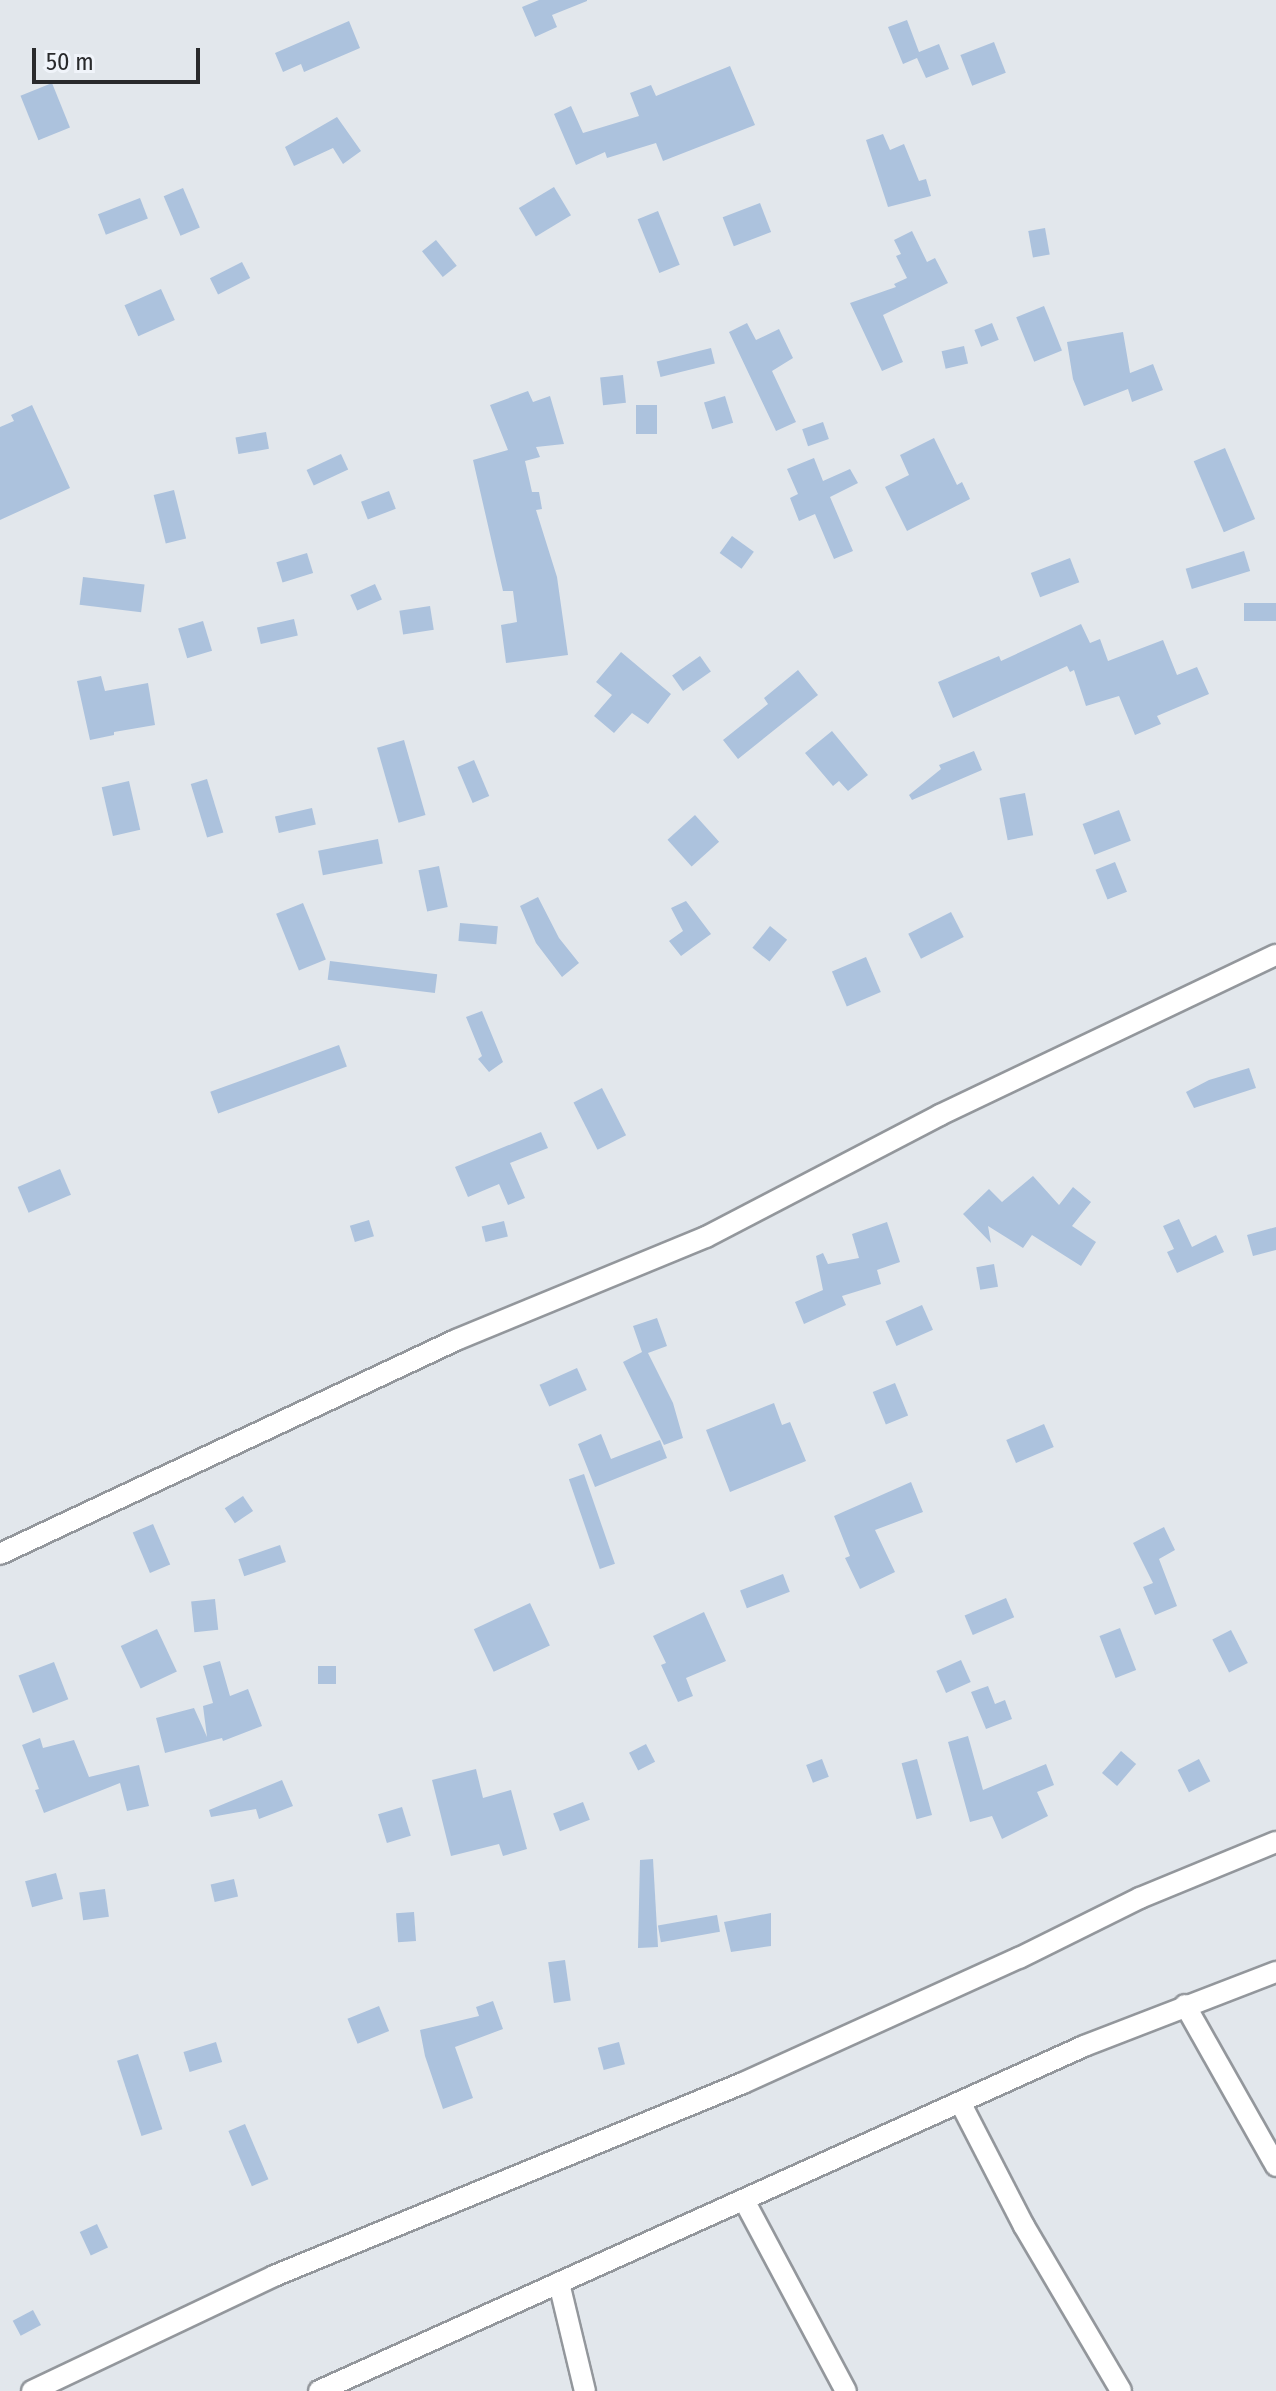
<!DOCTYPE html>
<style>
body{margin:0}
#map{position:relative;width:1276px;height:2391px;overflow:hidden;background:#e2e7ec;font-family:"Fira Sans Condensed",sans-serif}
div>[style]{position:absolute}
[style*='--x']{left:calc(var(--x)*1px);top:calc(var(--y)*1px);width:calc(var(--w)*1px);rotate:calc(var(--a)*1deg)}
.building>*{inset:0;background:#acc2dd;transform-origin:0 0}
.roads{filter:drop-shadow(2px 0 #93979c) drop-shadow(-2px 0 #93979c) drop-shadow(0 2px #93979c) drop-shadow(0 -2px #93979c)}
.minor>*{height:20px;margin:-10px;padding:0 10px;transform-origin:10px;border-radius:10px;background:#fff}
span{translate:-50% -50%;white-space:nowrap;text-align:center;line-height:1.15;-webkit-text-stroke:8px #f0f4fa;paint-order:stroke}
.scale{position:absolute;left:32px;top:48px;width:168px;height:36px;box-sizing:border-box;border:4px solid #292a2c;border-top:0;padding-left:10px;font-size:24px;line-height:28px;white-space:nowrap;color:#292a2c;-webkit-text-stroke:6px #f0f4fa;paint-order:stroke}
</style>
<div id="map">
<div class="building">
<div style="clip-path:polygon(539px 0,587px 0,587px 1px,552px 15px,557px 27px,535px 37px,522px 7px)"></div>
<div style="clip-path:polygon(907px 20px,919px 52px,939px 44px,949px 69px,926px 78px,917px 58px,903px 64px,888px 27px)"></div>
<div style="clip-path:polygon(349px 21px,360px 48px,304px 72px,301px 64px,283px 72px,275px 53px)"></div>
<div style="left:994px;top:42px;width:33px;height:36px;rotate:69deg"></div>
<div style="clip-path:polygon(730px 66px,755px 125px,663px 161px,656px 143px,607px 158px,605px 152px,576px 165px,554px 114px,571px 106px,583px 133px,639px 116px,630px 93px,651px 85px,656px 96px)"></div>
<div style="left:52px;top:83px;width:48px;height:34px;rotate:68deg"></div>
<div style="clip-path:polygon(337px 117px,361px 151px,343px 164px,333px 148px,294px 166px,285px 147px)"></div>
<div style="clip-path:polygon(883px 134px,890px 150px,904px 144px,919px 181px,926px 179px,931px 196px,888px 207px,866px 140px)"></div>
<div style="left:554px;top:187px;width:33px;height:41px;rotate:59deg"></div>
<div style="left:183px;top:188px;width:43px;height:21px;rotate:67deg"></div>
<div style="left:140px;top:198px;width:22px;height:45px;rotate:69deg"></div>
<div style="left:760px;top:203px;width:31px;height:40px;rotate:69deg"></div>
<div style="left:658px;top:211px;width:58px;height:22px;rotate:68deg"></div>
<div style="left:1045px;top:228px;width:27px;height:17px;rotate:80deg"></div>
<div style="clip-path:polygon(912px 231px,927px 262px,935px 258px,948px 283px,883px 315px,903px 362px,882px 371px,850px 303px,896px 287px,894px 284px,907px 278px,896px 256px,901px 254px,894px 240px)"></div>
<div style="left:436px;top:240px;width:33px;height:18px;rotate:51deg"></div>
<div style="left:242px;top:262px;width:18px;height:36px;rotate:63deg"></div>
<div style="left:161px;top:289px;width:34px;height:40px;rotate:66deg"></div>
<div style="left:1044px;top:306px;width:48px;height:30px;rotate:68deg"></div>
<div style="clip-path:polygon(747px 323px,756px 340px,779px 329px,793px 358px,772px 371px,796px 422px,776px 431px,729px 332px)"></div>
<div style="left:992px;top:323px;width:18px;height:19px;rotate:68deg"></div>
<div style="clip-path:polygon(1123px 332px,1130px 373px,1153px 364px,1163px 390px,1132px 402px,1128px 389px,1084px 406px,1073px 379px,1067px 342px)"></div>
<div style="left:964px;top:346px;width:18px;height:23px;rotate:77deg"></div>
<div style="left:711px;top:348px;width:16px;height:56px;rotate:76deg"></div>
<div style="left:623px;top:375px;width:28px;height:23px;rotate:84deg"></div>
<div style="clip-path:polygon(528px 391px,533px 402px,550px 396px,564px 444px,536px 447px,540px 457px,525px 461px,532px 492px,539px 492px,542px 509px,536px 510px,557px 577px,568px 655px,506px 663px,501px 625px,517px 622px,513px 591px,503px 591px,473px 460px,508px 450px,490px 405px)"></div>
<div style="left:725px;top:396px;width:28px;height:22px;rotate:73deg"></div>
<div style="clip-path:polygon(32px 405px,70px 488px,0 520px,0 427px,14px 421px,11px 415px)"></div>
<div style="left:636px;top:405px;width:21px;height:29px"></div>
<div style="left:823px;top:422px;width:18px;height:22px;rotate:71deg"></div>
<div style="left:266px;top:432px;width:17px;height:31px;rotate:80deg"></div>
<div style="clip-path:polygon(934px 438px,957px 485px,962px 482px,970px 499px,907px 531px,885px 487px,909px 475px,900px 455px)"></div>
<div style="left:1225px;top:448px;width:77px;height:34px;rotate:67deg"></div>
<div style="left:341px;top:454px;width:17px;height:38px;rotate:65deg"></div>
<div style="clip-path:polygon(814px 458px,823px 481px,850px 469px,858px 483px,830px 497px,853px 551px,834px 559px,815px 514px,799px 521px,790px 498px,798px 494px,787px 469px)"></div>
<div style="left:174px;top:490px;width:50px;height:21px;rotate:76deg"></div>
<div style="left:389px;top:491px;width:19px;height:30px;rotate:69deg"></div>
<div style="left:732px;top:536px;width:27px;height:21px;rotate:36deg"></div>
<div style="left:1244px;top:551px;width:21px;height:61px;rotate:73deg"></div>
<div style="left:307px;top:553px;width:21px;height:32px;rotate:73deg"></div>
<div style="left:1070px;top:558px;width:26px;height:42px;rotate:69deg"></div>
<div style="left:83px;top:577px;width:62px;height:28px;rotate:7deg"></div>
<div style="left:375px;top:584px;width:17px;height:27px;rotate:66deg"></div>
<div style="left:1276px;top:603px;width:18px;height:32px;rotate:90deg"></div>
<div style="left:430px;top:606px;width:24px;height:31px;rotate:81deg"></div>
<div style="left:294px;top:619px;width:17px;height:38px;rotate:77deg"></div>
<div style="left:203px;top:621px;width:31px;height:26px;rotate:73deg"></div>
<div style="clip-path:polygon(1081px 624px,1090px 643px,1100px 639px,1108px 661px,1163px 640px,1177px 675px,1197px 667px,1209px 694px,1157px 716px,1161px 724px,1135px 735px,1119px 696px,1086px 706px,1074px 670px,1070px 672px,1067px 666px,953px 718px,938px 682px,999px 656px,1001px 661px)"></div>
<div style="clip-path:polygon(621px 652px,671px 694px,648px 724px,632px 713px,614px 733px,594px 716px,612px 695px,596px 682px)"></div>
<div style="left:700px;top:656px;width:19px;height:34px;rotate:55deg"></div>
<div style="clip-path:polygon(798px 670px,818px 695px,738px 759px,723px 740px,768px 704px,764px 698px)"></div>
<div style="clip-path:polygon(101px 676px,105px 691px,148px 683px,155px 725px,114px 732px,114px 735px,90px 740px,77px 681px)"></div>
<div style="clip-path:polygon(832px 731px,868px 775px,848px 791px,839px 781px,833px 786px,805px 753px)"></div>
<div style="left:404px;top:740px;width:78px;height:28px;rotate:74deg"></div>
<div style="clip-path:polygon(974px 751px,982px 770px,912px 800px,909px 795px,941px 769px,939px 765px)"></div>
<div style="left:474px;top:760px;width:39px;height:18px;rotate:67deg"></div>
<div style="left:207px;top:779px;width:56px;height:17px;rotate:73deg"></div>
<div style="left:129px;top:781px;width:50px;height:28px;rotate:77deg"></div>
<div style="left:1025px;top:793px;width:43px;height:26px;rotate:79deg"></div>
<div style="left:312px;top:808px;width:17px;height:38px;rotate:77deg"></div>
<div style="left:1119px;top:810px;width:33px;height:39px;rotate:69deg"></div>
<div style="left:695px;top:815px;width:36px;height:37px;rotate:48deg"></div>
<div style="left:378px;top:839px;width:25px;height:61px;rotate:79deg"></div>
<div style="left:1115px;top:862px;width:32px;height:21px;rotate:68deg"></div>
<div style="left:439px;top:866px;width:42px;height:21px;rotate:78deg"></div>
<div style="clip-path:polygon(538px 897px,559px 938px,579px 963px,562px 977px,536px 943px,520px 906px)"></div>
<div style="clip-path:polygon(686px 901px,711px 934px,681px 956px,669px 941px,683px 931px,671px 908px)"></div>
<div style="left:303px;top:903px;width:61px;height:29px;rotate:68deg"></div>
<div style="left:951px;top:912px;width:28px;height:48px;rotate:63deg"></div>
<div style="left:460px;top:923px;width:38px;height:18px;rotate:5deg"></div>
<div style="left:770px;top:926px;width:22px;height:28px;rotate:39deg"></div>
<div style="left:866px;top:957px;width:38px;height:37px;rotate:67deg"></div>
<div style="left:330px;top:961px;width:108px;height:19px;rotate:7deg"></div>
<div style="clip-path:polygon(482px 1011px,503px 1062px,489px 1072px,478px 1059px,482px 1056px,466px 1017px)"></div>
<div style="left:339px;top:1045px;width:23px;height:137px;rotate:70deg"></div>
<div style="clip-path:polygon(1249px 1068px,1256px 1088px,1194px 1108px,1186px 1092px,1209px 1080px)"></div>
<div style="left:602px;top:1088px;width:53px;height:32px;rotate:63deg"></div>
<div style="clip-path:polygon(541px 1132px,548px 1148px,510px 1163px,525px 1198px,508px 1205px,499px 1184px,468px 1197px,455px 1167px)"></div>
<div style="left:60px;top:1169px;width:28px;height:46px;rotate:67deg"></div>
<div style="clip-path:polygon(1033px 1176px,1059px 1205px,1073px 1187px,1091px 1202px,1072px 1226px,1096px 1242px,1081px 1266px,1032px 1235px,1023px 1248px,988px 1226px,991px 1243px,963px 1214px,989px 1189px,1002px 1202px)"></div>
<div style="clip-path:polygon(1179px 1219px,1192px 1247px,1216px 1235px,1224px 1252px,1177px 1273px,1167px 1252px,1174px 1249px,1163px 1226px)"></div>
<div style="left:369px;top:1220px;width:17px;height:20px;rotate:73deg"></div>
<div style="left:504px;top:1221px;width:16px;height:23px;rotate:76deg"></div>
<div style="clip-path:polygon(887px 1222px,900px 1262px,877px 1270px,881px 1284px,842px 1296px,846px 1305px,804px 1324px,795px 1302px,823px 1290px,816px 1256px,823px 1253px,828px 1264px,859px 1258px,852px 1234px)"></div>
<div style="clip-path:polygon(1276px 1227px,1276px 1250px,1253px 1256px,1247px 1235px)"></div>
<div style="left:994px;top:1264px;width:23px;height:18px;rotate:80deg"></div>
<div style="left:922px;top:1305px;width:27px;height:40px;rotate:66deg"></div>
<div style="clip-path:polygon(657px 1318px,667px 1346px,648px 1353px,673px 1403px,683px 1438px,664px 1445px,623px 1362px,642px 1352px,633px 1326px)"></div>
<div style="left:577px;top:1368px;width:24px;height:41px;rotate:66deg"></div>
<div style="left:895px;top:1383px;width:35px;height:24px;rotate:68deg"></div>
<div style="clip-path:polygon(774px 1403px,782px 1425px,790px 1422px,806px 1461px,730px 1492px,706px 1430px)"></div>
<div style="left:1044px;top:1424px;width:25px;height:41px;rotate:67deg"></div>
<div style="clip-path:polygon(601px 1434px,611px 1459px,660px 1440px,667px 1458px,595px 1487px,578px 1444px)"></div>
<div style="left:584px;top:1474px;width:95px;height:16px;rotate:71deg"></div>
<div style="clip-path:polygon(911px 1482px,923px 1512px,875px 1530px,895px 1572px,860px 1589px,845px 1558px,850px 1556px,834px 1516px)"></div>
<div style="left:243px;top:1496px;width:18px;height:22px;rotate:56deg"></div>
<div style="left:153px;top:1524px;width:44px;height:22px;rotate:67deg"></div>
<div style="clip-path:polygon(1164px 1527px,1175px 1550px,1159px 1559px,1177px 1606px,1155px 1615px,1143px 1587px,1153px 1583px,1133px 1543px)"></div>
<div style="left:280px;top:1545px;width:18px;height:44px;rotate:71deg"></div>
<div style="left:783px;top:1574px;width:19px;height:46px;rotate:69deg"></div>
<div style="left:1006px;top:1598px;width:21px;height:45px;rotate:67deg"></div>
<div style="left:215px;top:1599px;width:31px;height:24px;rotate:84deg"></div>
<div style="left:530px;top:1603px;width:47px;height:62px;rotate:65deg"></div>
<div style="clip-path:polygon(704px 1612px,726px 1661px,686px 1678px,693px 1696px,678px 1702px,661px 1665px,666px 1663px,653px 1636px)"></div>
<div style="left:1120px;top:1628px;width:45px;height:22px;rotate:69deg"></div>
<div style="left:157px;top:1629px;width:47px;height:40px;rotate:65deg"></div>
<div style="left:1231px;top:1630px;width:37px;height:21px;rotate:63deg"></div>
<div style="left:961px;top:1660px;width:24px;height:27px;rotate:66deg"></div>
<div style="clip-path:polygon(220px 1661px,230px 1696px,248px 1689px,262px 1726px,223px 1741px,222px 1738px,165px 1753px,156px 1718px,194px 1708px,207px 1737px,203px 1706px,213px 1703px,203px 1666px)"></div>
<div style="left:54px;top:1662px;width:40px;height:38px;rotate:69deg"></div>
<div style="left:318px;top:1666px;width:18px;height:18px"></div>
<div style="clip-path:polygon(988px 1686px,995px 1704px,1005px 1700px,1012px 1719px,986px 1729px,971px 1692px)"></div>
<div style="clip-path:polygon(968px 1736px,983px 1790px,1046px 1764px,1054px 1785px,1037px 1792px,1048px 1816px,1002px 1839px,992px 1816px,970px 1822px,948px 1742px)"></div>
<div style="clip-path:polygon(40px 1738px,43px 1748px,74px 1740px,89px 1777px,139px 1765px,149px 1806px,127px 1811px,120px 1783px,44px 1813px,35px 1790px,39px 1789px,22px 1745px)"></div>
<div style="left:646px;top:1744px;width:20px;height:19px;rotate:63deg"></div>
<div style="left:1121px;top:1751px;width:20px;height:29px;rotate:41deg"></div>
<div style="left:822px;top:1759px;width:19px;height:17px;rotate:69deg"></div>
<div style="left:917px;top:1759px;width:58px;height:16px;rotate:75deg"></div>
<div style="left:1199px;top:1759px;width:25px;height:24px;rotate:63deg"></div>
<div style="clip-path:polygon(476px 1769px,483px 1798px,511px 1790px,527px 1849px,503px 1856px,499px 1844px,451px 1856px,432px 1780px)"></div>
<div style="clip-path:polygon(282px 1780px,293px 1806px,259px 1819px,256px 1809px,211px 1817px,209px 1810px)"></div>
<div style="left:583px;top:1802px;width:19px;height:32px;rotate:69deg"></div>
<div style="left:402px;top:1807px;width:30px;height:25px;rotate:73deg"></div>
<div style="clip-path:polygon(653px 1859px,658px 1947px,638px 1948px,640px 1860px)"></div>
<div style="left:56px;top:1873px;width:27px;height:32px;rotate:75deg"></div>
<div style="left:234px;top:1879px;width:18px;height:24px;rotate:77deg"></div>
<div style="left:105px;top:1889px;width:28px;height:26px;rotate:82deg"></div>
<div style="left:414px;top:1912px;width:29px;height:18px;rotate:86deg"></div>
<div style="clip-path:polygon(771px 1913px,771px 1946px,731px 1952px,724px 1922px)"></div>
<div style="left:717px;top:1915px;width:17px;height:60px;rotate:80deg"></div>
<div style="left:565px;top:1960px;width:41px;height:17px;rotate:82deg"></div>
<div style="clip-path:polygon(493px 2001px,503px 2029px,455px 2047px,473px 2098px,443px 2109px,425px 2056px,420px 2030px,479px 2016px,476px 2007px)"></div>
<div style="left:379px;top:2006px;width:27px;height:34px;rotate:68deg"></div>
<div style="left:216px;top:2042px;width:21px;height:34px;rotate:73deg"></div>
<div style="left:619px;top:2042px;width:23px;height:22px;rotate:75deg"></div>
<div style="left:138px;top:2054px;width:79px;height:22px;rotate:72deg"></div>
<div style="left:245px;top:2124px;width:60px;height:18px;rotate:67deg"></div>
<div style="left:97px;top:2224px;width:26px;height:19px;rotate:65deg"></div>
<div style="left:33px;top:2310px;width:17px;height:23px;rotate:62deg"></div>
</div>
<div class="roads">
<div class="minor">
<div style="--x:0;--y:1554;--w:504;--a:-25.14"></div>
<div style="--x:456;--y:1340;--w:270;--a:-22.4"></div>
<div style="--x:706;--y:1237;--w:264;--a:-27.5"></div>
<div style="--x:940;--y:1115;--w:372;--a:-25.5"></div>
<div style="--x:1185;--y:2005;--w:185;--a:60.5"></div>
<div style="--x:961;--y:2104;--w:137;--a:62.7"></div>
<div style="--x:1024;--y:2226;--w:191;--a:59.5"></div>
<div style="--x:745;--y:2202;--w:214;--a:61.9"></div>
<div style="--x:559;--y:2283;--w:111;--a:76.5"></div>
<div style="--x:32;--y:2391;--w:268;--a:-25.4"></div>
<div style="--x:274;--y:2276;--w:507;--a:-22.37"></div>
<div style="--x:743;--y:2083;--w:303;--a:-24.4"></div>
<div style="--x:1019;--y:1958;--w:135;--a:-26.4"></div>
<div style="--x:1140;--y:1898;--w:147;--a:-22.4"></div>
<div style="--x:319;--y:2391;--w:839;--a:-24.27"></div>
<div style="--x:1084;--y:2046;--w:206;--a:-21.1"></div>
</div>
</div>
<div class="scale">50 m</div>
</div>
